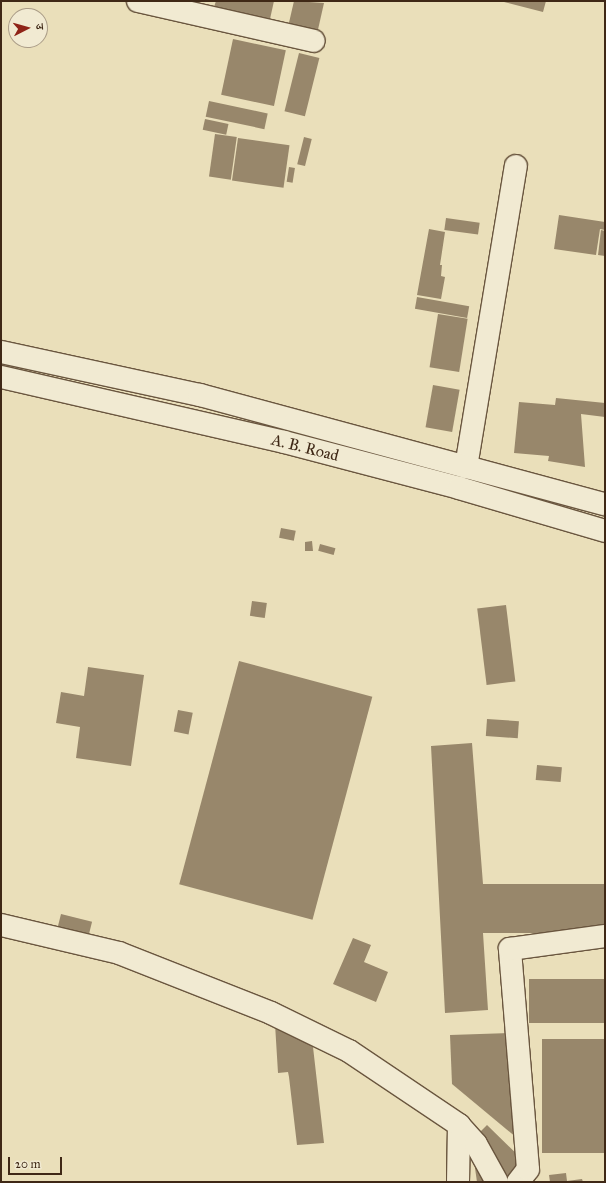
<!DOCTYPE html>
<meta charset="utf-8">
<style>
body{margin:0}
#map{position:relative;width:606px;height:1183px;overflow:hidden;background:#eadfba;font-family:"IM FELL Great Primer","Noto Serif Devanagari",serif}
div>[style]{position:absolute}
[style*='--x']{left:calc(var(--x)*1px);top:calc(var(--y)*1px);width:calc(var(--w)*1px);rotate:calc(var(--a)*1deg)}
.building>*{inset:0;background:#98876b;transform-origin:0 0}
.roads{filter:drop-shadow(1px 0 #6a563f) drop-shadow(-1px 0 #6a563f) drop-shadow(0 1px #6a563f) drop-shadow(0 -1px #6a563f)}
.minor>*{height:22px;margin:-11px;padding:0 11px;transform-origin:11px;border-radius:11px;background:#f1ead2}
.secondary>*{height:22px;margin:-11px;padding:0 11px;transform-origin:11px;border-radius:11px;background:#f1ead2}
span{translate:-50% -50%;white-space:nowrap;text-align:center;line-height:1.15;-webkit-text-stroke:3px #f1ead2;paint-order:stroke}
.street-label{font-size:16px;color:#3f2816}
.frame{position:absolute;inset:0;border:2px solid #3f2816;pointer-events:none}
.north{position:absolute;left:8px;top:8px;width:40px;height:40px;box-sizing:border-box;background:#f1ead2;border:1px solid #aa9c87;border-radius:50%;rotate:84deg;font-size:11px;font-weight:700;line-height:16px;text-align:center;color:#3f2816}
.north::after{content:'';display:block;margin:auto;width:14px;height:18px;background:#8f2418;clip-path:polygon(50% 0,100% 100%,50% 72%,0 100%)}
.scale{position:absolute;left:8px;top:1157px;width:54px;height:18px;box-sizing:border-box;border:2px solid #3f2816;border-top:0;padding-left:5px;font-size:12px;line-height:14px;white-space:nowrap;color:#3f2816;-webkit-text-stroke:3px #f1ead2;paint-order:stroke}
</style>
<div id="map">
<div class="building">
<div style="clip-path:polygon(216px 1px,274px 1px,270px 19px,214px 7px)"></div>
<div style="clip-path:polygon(294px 1px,324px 3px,317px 34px,288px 27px)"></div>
<div style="clip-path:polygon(500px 1px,546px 1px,543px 12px)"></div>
<div style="left:233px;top:39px;width:54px;height:57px;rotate:12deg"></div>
<div style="left:299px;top:53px;width:21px;height:60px;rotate:14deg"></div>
<div style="left:209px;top:101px;width:60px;height:16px;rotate:12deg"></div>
<div style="left:205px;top:119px;width:24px;height:11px;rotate:12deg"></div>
<div style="left:215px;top:134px;width:22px;height:43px;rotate:8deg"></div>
<div style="left:304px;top:137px;width:8px;height:28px;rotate:14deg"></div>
<div style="left:238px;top:138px;width:52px;height:43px;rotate:8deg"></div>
<div style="left:289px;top:167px;width:6px;height:15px;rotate:9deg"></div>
<div style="clip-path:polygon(559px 215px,605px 222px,605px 230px,600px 229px,596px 255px,554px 249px)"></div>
<div style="left:446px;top:218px;width:34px;height:12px;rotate:8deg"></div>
<div style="clip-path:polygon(429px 229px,445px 232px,440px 265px,442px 265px,441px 276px,445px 277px,441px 299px,417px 295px)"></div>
<div style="clip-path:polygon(601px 230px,605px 231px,605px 256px,598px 255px)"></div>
<div style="left:417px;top:297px;width:53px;height:12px;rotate:10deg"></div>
<div style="left:438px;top:314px;width:30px;height:54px;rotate:9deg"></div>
<div style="left:433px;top:385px;width:27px;height:43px;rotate:10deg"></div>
<div style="clip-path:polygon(556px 398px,605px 403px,605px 417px,581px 414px,585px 467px,548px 461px,549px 456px,514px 453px,519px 402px,555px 405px)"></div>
<div style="left:281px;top:528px;width:15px;height:10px;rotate:11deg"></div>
<div style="clip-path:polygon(312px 541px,313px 551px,305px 551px,305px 542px)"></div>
<div style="left:320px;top:544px;width:16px;height:7px;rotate:15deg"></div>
<div style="left:252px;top:601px;width:15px;height:15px;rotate:8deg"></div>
<div style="left:506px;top:605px;width:77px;height:29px;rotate:83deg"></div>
<div style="left:239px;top:661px;width:138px;height:231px;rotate:15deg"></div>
<div style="clip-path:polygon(88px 667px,144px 675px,131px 766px,76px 758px,80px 727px,56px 723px,61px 692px,84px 696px)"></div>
<div style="left:178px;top:710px;width:15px;height:22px;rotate:11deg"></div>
<div style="left:487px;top:719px;width:32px;height:17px;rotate:4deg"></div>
<div style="clip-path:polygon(472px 743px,483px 884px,605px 884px,605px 933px,483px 933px,488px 1010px,445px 1013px,431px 746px)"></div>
<div style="left:537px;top:765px;width:25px;height:15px;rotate:5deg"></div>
<div style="left:61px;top:914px;width:32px;height:18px;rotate:14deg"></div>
<div style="clip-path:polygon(353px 938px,371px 945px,364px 962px,388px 972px,376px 1002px,333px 984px)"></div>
<div style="left:605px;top:979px;width:44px;height:76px;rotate:90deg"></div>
<div style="clip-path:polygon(275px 1024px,313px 1047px,324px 1143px,297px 1145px,289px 1077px,288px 1072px,278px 1073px)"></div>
<div style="clip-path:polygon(512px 1033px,517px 1138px,452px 1084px,450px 1035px)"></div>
<div style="left:605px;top:1039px;width:114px;height:63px;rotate:90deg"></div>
<div style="clip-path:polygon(487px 1125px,525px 1162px,507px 1181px,499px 1174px,503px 1170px,493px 1162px,478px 1134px)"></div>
<div style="clip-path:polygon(475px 1168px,482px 1168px,488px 1182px,477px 1182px)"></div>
<div style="clip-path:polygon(566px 1173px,567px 1181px,582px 1179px,583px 1182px,550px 1182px,549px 1175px)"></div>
</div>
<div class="roads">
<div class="minor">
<div style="--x:138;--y:1;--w:180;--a:12.8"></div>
<div style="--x:466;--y:467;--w:305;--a:-80.6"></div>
<div style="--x:1;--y:925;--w:121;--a:13.3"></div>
<div style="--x:119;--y:953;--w:163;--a:21.5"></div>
<div style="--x:271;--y:1013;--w:87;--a:26"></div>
<div style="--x:349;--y:1051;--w:133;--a:33.9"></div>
<div style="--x:459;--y:1125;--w:57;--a:91"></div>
<div style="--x:459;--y:1125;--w:25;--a:48"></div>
<div style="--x:476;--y:1144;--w:43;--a:61.1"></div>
<div style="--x:518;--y:1182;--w:16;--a:-52"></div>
<div style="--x:528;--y:1169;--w:221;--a:-94.7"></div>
<div style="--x:510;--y:949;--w:96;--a:-7.8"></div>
</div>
<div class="secondary">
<div style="--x:1;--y:352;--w:204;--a:12.2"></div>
<div style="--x:200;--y:395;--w:419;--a:15.1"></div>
<div style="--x:1;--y:377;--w:290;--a:12.9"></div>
<div style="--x:284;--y:442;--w:181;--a:14.7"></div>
<div style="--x:459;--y:488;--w:152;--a:16.4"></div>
</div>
</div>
<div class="street-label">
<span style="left:305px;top:448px;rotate:14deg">A. B. Road</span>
</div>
<div class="frame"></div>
<div class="north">उ</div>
<div class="scale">20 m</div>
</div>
